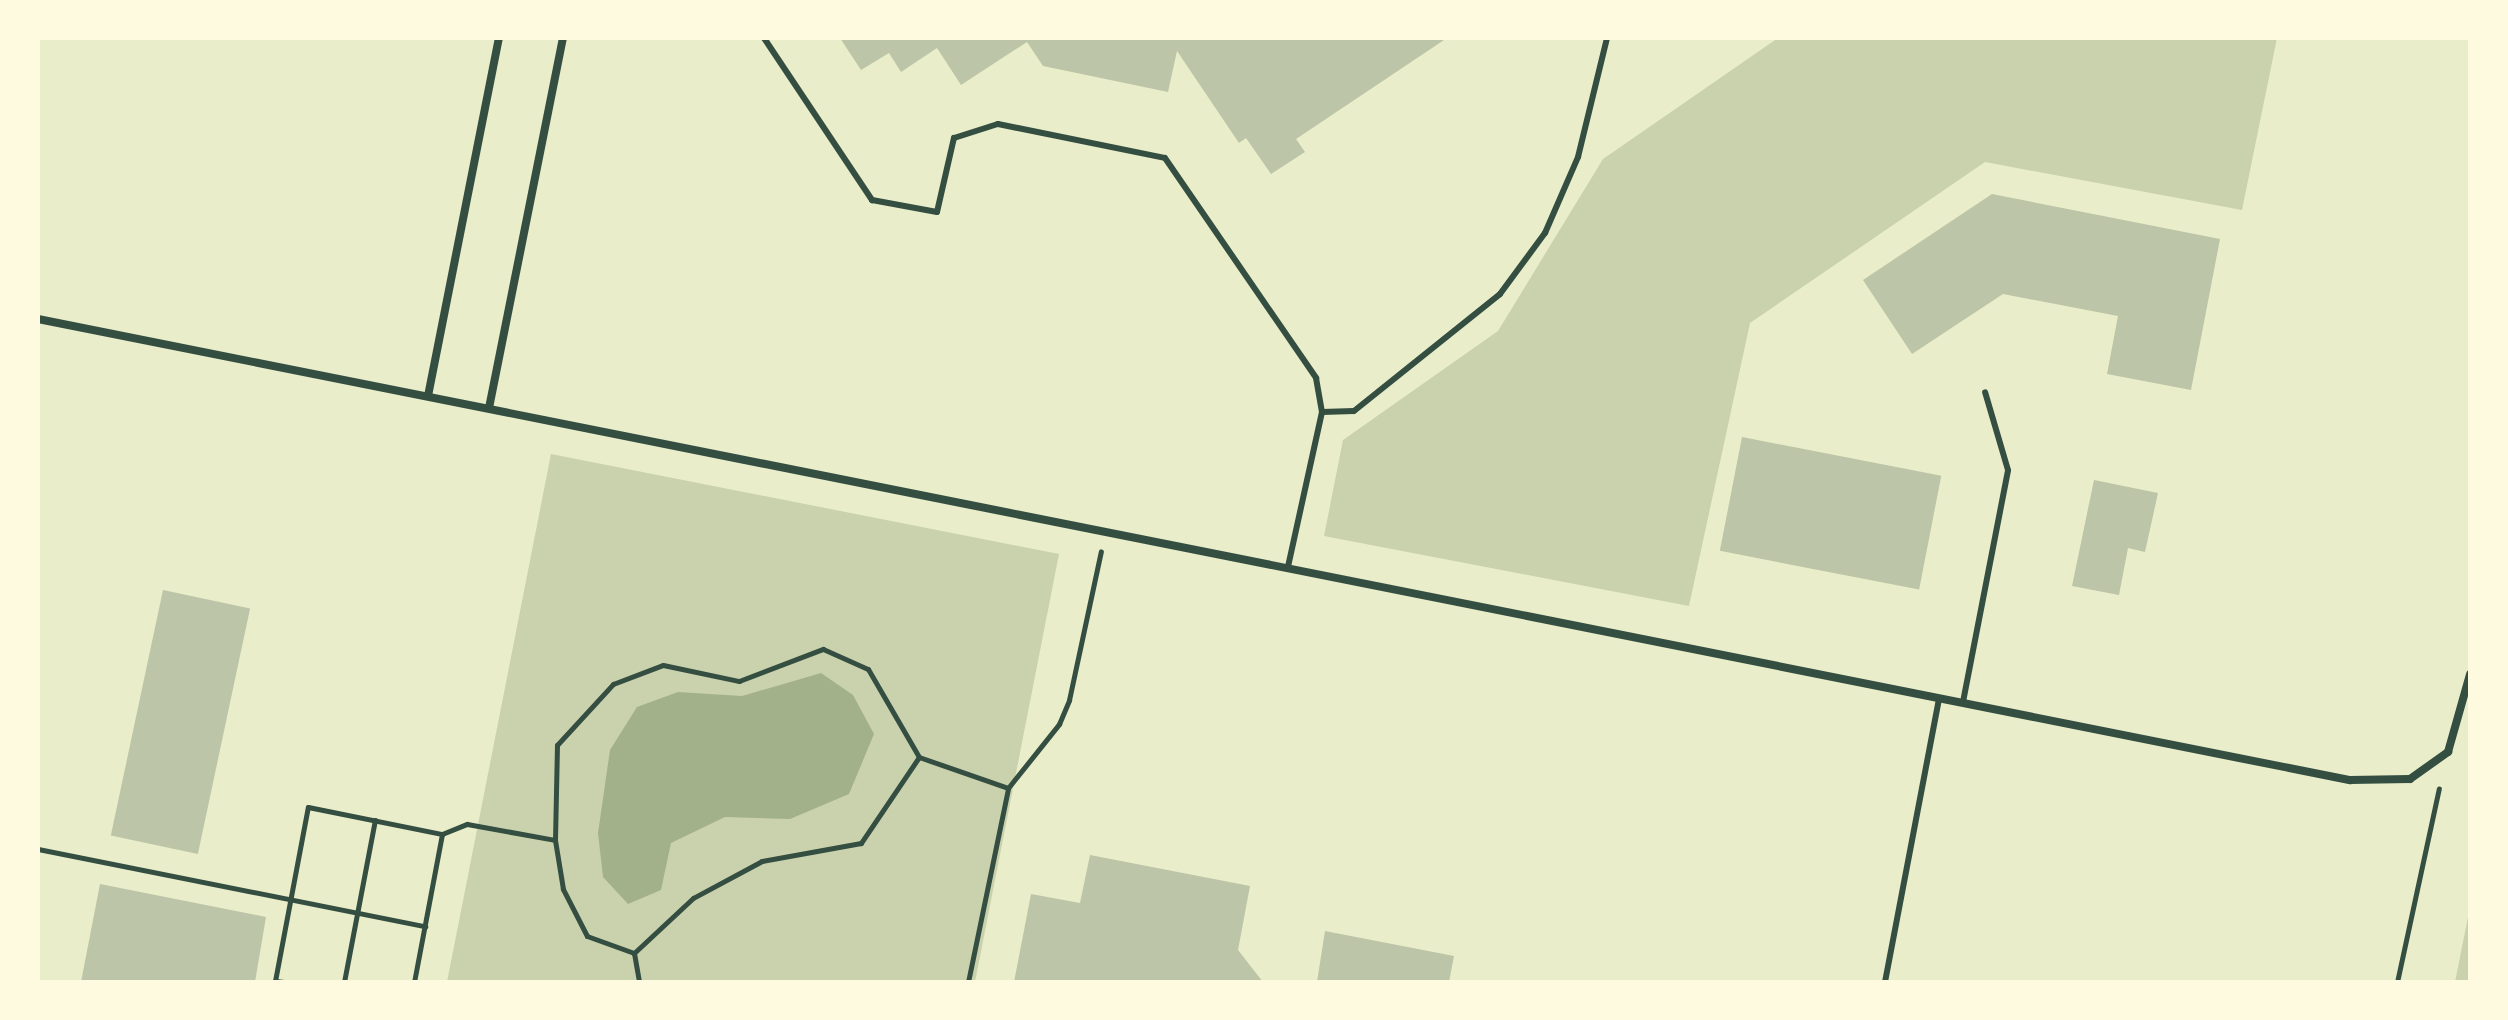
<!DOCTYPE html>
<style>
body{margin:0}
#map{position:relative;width:2508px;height:1020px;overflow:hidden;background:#e9edc9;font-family:"PT Sans",sans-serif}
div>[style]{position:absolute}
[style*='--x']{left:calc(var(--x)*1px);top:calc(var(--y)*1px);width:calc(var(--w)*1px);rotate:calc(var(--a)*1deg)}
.green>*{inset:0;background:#cad2ad}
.water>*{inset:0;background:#a3b18a}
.building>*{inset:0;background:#bcc5a7;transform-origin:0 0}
.path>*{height:5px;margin:-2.5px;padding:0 2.5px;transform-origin:2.5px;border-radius:2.5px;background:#344e41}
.service>*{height:6px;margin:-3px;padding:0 3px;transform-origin:3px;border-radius:3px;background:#344e41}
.minor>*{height:8px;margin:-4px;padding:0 4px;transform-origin:4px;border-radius:4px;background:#344e41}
span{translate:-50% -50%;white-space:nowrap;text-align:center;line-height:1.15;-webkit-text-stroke:8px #fefae0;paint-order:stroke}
.frame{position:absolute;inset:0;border:40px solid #fefae0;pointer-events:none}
</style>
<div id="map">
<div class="green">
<div style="clip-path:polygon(1778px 38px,2277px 38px,2242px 210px,1985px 162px,1750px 323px,1689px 606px,1324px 536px,1343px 440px,1498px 331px,1603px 159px)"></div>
<div style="clip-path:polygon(551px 454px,1059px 554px,975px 982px,447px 982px)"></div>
<div style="clip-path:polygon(2470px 907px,2470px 982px,2455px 982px)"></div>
</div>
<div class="water">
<div style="clip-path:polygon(821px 673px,853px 695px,874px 734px,849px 794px,790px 819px,725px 817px,671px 843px,661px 890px,628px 904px,603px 877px,598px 833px,610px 750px,637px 707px,678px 692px,742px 696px)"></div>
</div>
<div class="building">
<div style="clip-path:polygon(840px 38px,1447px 38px,1296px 139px,1305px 152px,1271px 174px,1246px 138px,1239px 143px,1177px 51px,1168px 92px,1043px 66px,1027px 42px,961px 85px,937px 48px,901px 72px,889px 53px,861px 70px)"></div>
<div style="clip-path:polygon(1992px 194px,2220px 239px,2191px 390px,2107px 374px,2118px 316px,2003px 294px,1912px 354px,1863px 280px)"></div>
<div style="left:1742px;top:437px;width:203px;height:116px;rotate:11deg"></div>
<div style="clip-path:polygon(2094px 480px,2158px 493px,2145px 552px,2128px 548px,2119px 595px,2072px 586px)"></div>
<div style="left:163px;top:590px;width:89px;height:251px;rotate:12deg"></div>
<div style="clip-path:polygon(1090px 855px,1250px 886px,1238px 950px,1263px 982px,1014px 982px,1031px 894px,1080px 903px)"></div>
<div style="clip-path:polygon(100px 884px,266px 917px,255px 982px,81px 982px)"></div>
<div style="clip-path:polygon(1325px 931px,1454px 956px,1449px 982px,1317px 982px)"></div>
</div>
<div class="path">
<div style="--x:823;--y:649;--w:49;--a:24"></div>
<div style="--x:868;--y:669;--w:102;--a:59.9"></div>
<div style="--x:919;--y:757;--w:104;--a:124"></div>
<div style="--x:861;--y:843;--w:101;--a:169.7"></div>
<div style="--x:762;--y:861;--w:78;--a:151.8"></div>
<div style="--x:693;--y:898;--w:81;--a:137"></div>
<div style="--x:634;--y:953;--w:50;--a:-160.1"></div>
<div style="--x:587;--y:936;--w:53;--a:-117.1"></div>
<div style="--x:563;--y:889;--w:50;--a:-99.3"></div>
<div style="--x:555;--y:840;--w:95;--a:-88.8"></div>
<div style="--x:557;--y:745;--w:83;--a:-47.4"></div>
<div style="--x:613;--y:684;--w:53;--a:-20.8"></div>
<div style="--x:663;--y:665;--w:78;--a:11.9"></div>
<div style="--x:739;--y:681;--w:90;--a:-20.9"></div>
<div style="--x:919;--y:757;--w:94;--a:19.2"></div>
<div style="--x:442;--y:834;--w:27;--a:-22"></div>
<div style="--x:467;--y:824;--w:89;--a:10.3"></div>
<div style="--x:38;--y:849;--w:395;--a:11.3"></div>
<div style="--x:634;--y:953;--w:29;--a:80"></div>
<div style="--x:284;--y:982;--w:9;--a:-174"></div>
<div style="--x:275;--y:981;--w:177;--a:-79.3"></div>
<div style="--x:308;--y:807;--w:137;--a:11.4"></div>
<div style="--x:442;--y:834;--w:151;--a:100.7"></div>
<div style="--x:344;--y:982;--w:165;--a:-79.2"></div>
<div style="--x:968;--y:982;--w:198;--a:-78.3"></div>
<div style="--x:1008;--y:788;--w:82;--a:-51.4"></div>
<div style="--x:1059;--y:724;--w:26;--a:-67"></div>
<div style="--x:1069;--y:700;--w:152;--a:-77.9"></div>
<div style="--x:2397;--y:982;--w:198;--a:-77.8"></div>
</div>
<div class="service">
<div style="--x:764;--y:38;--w:195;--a:56.3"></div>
<div style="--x:872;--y:200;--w:66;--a:10.5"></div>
<div style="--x:937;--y:212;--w:76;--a:-77.1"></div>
<div style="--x:954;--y:138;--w:46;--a:-17.7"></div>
<div style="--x:998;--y:124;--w:170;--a:11.5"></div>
<div style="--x:1165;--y:158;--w:267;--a:55.5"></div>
<div style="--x:1316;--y:378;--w:35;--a:80"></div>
<div style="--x:1322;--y:412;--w:159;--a:102.4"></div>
<div style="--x:1322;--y:412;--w:32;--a:-2"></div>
<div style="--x:1354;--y:411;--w:187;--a:-38.7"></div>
<div style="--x:1500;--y:294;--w:76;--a:-53.6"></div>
<div style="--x:1545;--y:233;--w:83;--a:-66.5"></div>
<div style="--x:1578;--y:157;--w:122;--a:-76.3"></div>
<div style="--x:1963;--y:702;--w:236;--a:-79"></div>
<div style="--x:2008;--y:470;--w:81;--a:-106.4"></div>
<div style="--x:1885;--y:982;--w:289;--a:-79.2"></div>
</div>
<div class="minor">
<div style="--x:38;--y:319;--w:2358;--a:11.28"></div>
<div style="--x:2350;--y:780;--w:60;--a:-1"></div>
<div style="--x:2410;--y:779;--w:47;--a:-35.4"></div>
<div style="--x:2448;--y:752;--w:81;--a:-74.2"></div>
<div style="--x:428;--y:396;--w:365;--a:-78.8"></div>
<div style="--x:489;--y:408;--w:377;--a:-78.7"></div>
</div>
<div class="frame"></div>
</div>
